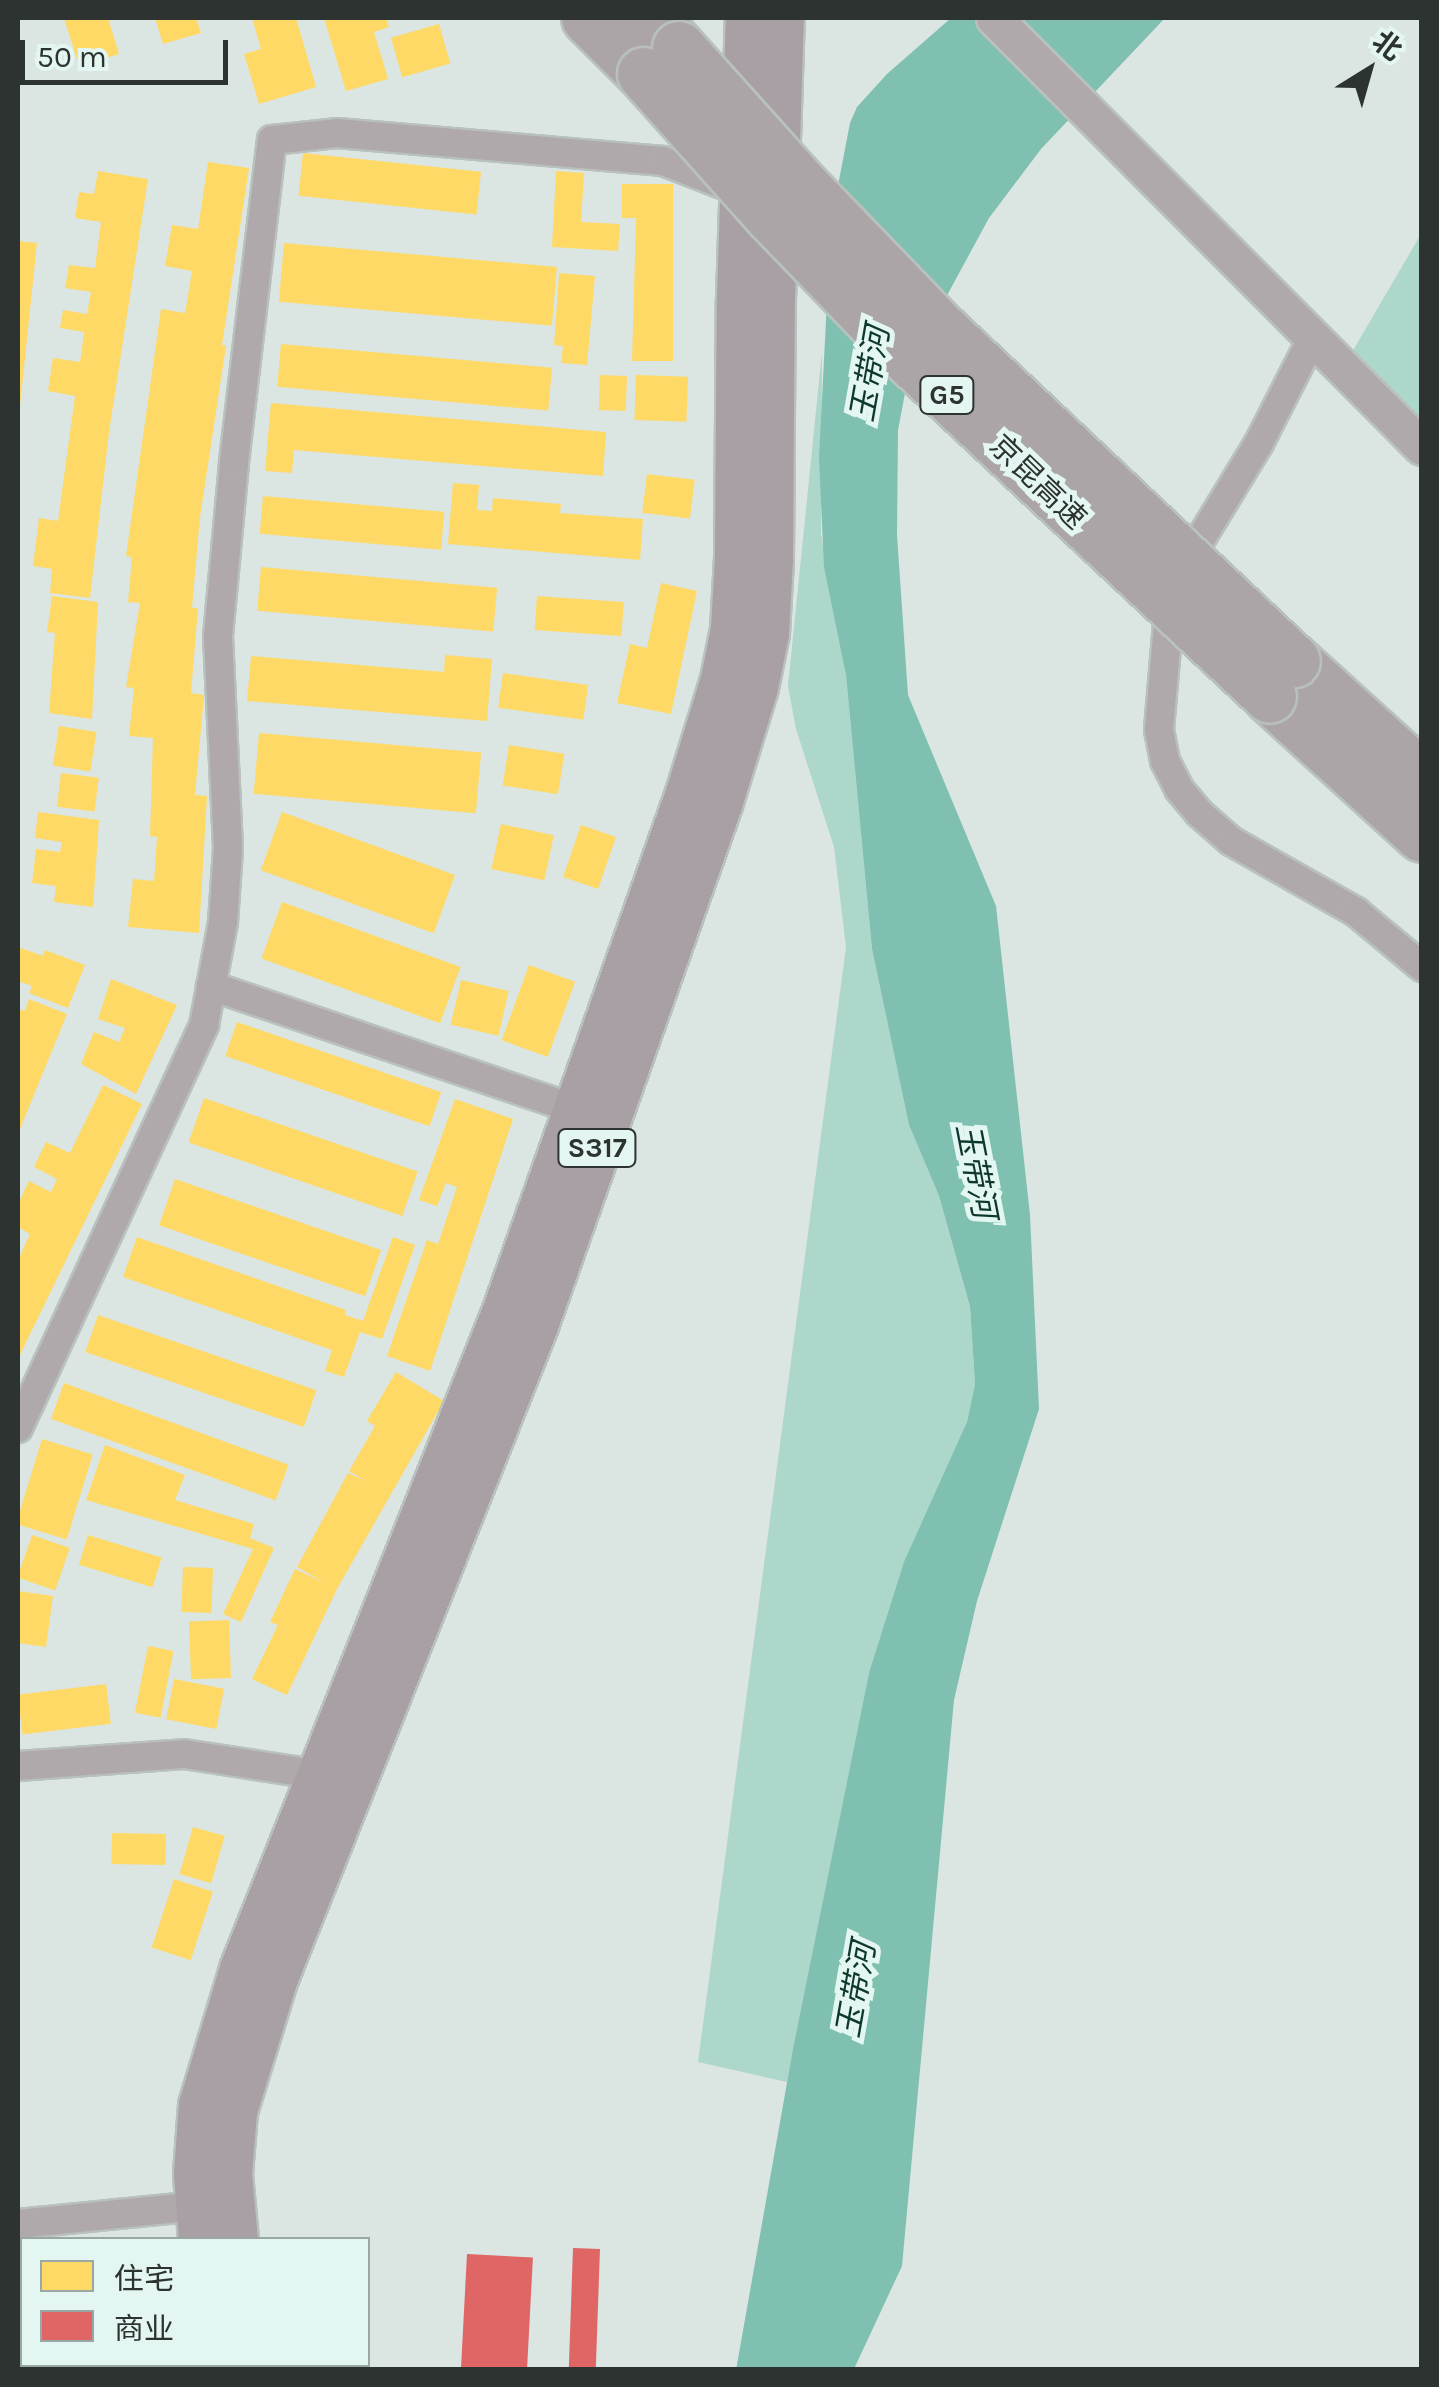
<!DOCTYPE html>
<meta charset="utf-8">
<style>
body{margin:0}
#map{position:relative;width:1439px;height:2387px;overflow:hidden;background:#dbe5e2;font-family:Karla,"Noto Sans SC",sans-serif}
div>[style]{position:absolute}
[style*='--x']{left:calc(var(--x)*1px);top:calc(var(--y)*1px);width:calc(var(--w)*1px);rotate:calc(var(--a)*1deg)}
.green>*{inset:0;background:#add7cb}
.water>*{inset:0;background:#7fc0b0}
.homes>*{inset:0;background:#ffd966;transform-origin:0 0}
.shops>*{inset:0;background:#e06666;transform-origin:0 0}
.roads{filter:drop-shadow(2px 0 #b9c1be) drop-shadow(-2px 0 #b9c1be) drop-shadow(0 2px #b9c1be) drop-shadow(0 -2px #b9c1be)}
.minor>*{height:28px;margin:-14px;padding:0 14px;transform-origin:14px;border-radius:14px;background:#b0a9ac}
.tertiary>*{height:35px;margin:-17.5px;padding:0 17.5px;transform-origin:17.5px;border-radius:17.5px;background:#b0a9ac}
.primary>*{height:45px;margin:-22.5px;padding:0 22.5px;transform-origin:22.5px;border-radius:22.5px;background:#a8a0a4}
.motorway>*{height:52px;margin:-26px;padding:0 26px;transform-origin:26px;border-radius:26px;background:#aba5a7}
.bridges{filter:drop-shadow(2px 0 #b9c1be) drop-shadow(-2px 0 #b9c1be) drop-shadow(0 2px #b9c1be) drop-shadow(0 -2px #b9c1be)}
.motorway-bridge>*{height:52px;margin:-26px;padding:0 26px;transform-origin:26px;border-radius:26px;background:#aba5a7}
span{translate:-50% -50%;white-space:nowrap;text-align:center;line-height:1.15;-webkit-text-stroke:10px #e4f6f1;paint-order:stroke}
.shield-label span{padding:2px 8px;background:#e4f6f1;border:2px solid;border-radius:8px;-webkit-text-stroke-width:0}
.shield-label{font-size:28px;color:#2c3331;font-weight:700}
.street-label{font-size:30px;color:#2c3331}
.water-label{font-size:32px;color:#0e382e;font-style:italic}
.frame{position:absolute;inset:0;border:20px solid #2c3331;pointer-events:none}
.legend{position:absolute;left:20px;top:2237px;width:350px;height:130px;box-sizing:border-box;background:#e4f6f1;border:2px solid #9aa8a4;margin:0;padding:12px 18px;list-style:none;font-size:30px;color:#2c3331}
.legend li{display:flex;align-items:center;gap:20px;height:50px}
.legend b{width:50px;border:2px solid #9aa8a4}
.north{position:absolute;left:1319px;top:20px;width:100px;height:100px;-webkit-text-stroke:8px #e4f6f1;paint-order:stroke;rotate:37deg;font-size:28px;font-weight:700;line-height:40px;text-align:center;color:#2c3331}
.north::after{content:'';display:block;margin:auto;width:35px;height:45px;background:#2c3331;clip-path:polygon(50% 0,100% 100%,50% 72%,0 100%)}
.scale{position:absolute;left:20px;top:40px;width:208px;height:45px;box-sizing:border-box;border:5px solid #2c3331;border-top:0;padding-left:12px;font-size:30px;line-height:35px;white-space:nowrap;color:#2c3331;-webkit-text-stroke:8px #e4f6f1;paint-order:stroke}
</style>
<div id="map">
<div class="green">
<div style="clip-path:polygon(1421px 234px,1421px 428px,1348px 359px)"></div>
<div style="clip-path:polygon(822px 352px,821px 534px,846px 675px,872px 949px,909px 1125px,939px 1196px,970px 1308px,975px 1384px,967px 1422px,869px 1673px,787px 2082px,698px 2062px,846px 947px,834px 847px,796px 729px,788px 686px)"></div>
</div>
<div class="water">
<div style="clip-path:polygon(951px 18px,1165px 18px,1041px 149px,989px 218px,932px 323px,906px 388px,898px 430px,897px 535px,908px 695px,996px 906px,1030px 1215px,1039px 1409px,977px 1601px,954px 1700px,902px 2266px,854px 2369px,736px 2370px,793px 2049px,869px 1673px,904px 1562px,967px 1422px,975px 1384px,970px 1307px,939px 1196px,909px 1125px,872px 949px,846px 675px,824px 567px,819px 458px,831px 222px,850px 123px,857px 107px,887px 74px)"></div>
</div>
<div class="homes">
<div style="clip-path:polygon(64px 18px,108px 18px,119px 54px,79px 66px)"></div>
<div style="clip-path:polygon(155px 18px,196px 18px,201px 33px,163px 44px)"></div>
<div style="clip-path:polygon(252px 18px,296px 18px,316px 87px,259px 104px,244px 54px,261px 49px)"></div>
<div style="clip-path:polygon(324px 18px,386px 18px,389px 27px,374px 32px,388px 79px,346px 91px)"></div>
<div style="left:439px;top:24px;width:41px;height:50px;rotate:74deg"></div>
<div style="left:303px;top:153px;width:179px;height:43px;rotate:6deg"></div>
<div style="clip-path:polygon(208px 162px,249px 168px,222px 345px,226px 346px,200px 517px,192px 608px,198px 608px,191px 693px,204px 695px,195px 795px,207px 796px,199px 933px,128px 927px,133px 879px,154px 881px,157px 837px,150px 836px,153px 738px,129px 736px,134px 688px,126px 687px,140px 603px,128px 602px,132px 557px,126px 556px,161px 309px,185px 313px,192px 271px,165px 266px,172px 225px,198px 229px)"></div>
<div style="clip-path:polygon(98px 171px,148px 179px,109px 432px,90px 598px,50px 593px,52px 569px,33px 566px,39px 518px,58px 521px,75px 396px,48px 391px,53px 358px,80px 362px,84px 332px,60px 328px,63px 310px,87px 314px,91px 292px,65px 288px,69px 265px,95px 268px,101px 222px,75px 218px,79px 192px,94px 194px)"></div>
<div style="clip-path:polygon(556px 171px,584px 173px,581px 222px,620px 224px,618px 251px,552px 247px)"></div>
<div style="clip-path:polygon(622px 184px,673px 184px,673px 361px,632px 361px,636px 218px,622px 218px)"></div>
<div style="clip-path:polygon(18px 241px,37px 243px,20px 406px,18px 405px)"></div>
<div style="left:284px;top:243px;width:274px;height:59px;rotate:5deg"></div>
<div style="clip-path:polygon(559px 273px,595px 276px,587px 365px,561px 363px,563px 346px,554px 345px)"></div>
<div style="left:281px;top:344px;width:272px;height:43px;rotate:5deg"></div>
<div style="left:600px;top:375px;width:27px;height:35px;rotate:2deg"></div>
<div style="left:636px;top:375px;width:52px;height:45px;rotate:2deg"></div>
<div style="clip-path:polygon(271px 403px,606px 432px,603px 476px,294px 450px,292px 473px,265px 471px)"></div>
<div style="left:647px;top:474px;width:48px;height:39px;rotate:7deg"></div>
<div style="clip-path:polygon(453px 483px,479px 485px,477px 510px,492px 511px,493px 498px,561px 504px,560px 513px,643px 519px,640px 560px,448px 544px)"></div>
<div style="left:263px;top:496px;width:182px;height:38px;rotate:5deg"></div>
<div style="left:261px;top:567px;width:237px;height:44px;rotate:5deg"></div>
<div style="clip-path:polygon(661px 583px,697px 591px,671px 714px,617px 703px,630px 644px,647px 648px)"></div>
<div style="clip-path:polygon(52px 596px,98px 602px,92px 719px,49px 713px,55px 633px,47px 632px)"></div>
<div style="left:537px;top:596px;width:87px;height:34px;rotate:4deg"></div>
<div style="clip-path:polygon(445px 655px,492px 659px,487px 721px,247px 701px,251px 656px,444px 672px)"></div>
<div style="left:503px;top:673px;width:86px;height:35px;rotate:8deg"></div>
<div style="left:59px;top:726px;width:38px;height:40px;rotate:9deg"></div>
<div style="left:259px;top:733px;width:223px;height:61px;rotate:5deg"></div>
<div style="left:509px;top:745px;width:56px;height:41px;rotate:9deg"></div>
<div style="left:61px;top:773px;width:38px;height:34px;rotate:7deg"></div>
<div style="clip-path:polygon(38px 812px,99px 820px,93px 907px,54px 902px,56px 886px,32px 883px,36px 849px,60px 852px,62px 842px,35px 838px)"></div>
<div style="left:282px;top:812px;width:184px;height:62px;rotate:20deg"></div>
<div style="left:501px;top:824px;width:54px;height:46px;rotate:12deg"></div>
<div style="left:581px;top:825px;width:37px;height:55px;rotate:19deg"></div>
<div style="left:282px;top:902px;width:190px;height:60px;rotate:20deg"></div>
<div style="clip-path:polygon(18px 947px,43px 956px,45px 950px,85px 965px,68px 1008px,29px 993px,32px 986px,18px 981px)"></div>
<div style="left:529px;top:965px;width:49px;height:80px;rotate:20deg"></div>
<div style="clip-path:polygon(111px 979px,177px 1005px,136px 1094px,81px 1064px,94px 1032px,119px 1042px,125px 1028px,98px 1019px)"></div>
<div style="left:461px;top:980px;width:49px;height:46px;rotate:13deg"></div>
<div style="clip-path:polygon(29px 999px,67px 1014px,18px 1134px,18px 1009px,25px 1011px)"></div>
<div style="left:237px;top:1022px;width:216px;height:36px;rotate:19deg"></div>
<div style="clip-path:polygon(103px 1085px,142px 1104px,18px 1359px,18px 1260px,30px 1234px,18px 1227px,18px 1204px,29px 1181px,51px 1192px,57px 1179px,34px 1167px,46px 1142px,70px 1153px)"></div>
<div style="left:204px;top:1098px;width:226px;height:47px;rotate:19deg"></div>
<div style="clip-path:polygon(455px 1099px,513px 1119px,430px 1371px,387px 1356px,427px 1240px,438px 1244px,457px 1187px,446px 1183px,437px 1206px,419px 1200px)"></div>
<div style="left:175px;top:1179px;width:218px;height:49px;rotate:19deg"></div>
<div style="clip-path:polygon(137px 1237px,346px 1310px,345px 1315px,363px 1321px,393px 1237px,415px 1245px,382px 1339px,360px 1332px,344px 1377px,325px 1371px,332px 1350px,123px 1277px)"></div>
<div style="left:98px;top:1315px;width:231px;height:39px;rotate:19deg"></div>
<div style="clip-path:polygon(396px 1372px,444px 1401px,337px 1589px,287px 1695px,252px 1679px,278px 1625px,270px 1622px,295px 1569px,325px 1583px,297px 1567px,348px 1473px,366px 1481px,349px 1471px,375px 1426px,367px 1421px)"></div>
<div style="left:64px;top:1383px;width:239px;height:38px;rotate:20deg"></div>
<div style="left:42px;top:1439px;width:53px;height:89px;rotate:17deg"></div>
<div style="clip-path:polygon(105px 1445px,185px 1475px,175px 1500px,254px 1524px,250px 1538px,274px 1548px,241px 1622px,223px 1614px,253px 1549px,86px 1500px)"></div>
<div style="left:32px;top:1535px;width:40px;height:45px;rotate:19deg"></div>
<div style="left:88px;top:1535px;width:77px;height:31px;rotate:17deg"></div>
<div style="left:183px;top:1567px;width:30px;height:45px;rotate:2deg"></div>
<div style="clip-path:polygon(18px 1591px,53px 1596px,46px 1647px,18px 1643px)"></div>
<div style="left:229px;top:1620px;width:58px;height:40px;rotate:88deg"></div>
<div style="left:148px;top:1646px;width:26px;height:68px;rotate:11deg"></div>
<div style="left:174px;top:1679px;width:51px;height:41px;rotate:11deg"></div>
<div style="left:106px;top:1684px;width:40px;height:89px;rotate:83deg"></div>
<div style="left:193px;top:1827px;width:33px;height:49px;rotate:16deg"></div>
<div style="left:112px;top:1833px;width:54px;height:31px;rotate:1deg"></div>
<div style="left:174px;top:1879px;width:41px;height:72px;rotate:18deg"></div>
</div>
<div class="shops">
<div style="left:573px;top:2248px;width:27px;height:122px;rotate:2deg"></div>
<div style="left:467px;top:2254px;width:66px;height:116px;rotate:3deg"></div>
</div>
<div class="roads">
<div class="minor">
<div style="--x:1312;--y:339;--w:117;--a:117"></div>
<div style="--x:1259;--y:443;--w:114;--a:121.3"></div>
<div style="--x:1200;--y:540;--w:90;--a:110.9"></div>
<div style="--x:1168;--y:624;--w:106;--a:94.9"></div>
<div style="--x:1159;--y:730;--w:32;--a:79"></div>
<div style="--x:1165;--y:761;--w:31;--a:63"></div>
<div style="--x:1179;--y:789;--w:31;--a:50"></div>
<div style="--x:1199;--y:813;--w:43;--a:41.2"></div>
<div style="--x:1231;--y:841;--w:144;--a:29.6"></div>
<div style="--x:1356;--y:912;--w:86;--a:39.8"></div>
<div style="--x:211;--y:986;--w:384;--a:18.7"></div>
<div style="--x:18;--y:1428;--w:444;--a:-65.2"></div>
<div style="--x:204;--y:1025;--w:105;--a:-79.5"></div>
<div style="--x:223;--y:922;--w:74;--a:-86.1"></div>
<div style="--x:228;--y:848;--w:212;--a:-92.7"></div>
<div style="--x:218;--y:636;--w:175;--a:-84.7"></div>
<div style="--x:234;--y:462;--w:324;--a:-83.3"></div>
<div style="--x:272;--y:140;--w:65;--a:-6.1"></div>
<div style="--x:337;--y:133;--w:327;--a:4.9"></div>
<div style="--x:663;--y:161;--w:72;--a:21.2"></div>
<div style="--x:18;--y:1766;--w:166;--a:-4.1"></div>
<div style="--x:184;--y:1754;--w:137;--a:8.8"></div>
<div style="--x:18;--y:2224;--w:181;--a:-5.7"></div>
</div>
<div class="tertiary">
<div style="--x:994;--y:18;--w:606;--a:45.07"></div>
</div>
<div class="primary">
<div style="--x:201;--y:2240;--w:67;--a:-94.3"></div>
<div style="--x:196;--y:2173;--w:68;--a:-85.8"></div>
<div style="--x:201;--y:2105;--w:142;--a:-73.2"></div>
<div style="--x:242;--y:1969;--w:706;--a:-68.23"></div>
<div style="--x:504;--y:1313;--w:552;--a:-70.51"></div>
<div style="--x:688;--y:793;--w:119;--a:-72.9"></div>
<div style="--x:723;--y:679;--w:51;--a:-78.7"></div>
<div style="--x:733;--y:629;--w:72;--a:-86.8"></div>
<div style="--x:737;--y:557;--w:258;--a:-89.6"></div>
<div style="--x:739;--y:299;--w:281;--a:-88.2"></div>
<div style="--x:235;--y:2240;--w:66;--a:-95.2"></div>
<div style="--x:229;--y:2174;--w:63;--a:-85.5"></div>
<div style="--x:234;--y:2111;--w:137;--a:-73"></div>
<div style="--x:274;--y:1980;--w:705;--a:-68.27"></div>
<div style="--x:535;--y:1325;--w:553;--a:-70.55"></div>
<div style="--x:719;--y:804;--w:122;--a:-72.9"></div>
<div style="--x:755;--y:687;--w:55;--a:-78.5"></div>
<div style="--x:766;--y:633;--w:74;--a:-86.9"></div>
<div style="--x:770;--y:559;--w:260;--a:-89.6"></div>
<div style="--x:772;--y:299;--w:281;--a:-88.2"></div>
<div style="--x:231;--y:2364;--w:6;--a:81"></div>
<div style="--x:265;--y:2364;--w:6;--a:72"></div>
</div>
<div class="motorway">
<div style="--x:588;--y:18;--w:79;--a:45"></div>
<div style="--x:652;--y:18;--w:40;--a:48"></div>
<div style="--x:1294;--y:661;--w:173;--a:42.2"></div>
<div style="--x:1270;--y:697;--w:206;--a:42.4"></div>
</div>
</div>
<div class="bridges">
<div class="motorway-bridge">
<div style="--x:679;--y:48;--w:184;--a:48.1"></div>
<div style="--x:802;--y:185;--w:196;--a:46"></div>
<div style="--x:938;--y:326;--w:489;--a:43.3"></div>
<div style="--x:644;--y:74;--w:189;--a:48.2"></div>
<div style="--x:770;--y:215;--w:197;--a:46"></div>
<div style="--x:907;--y:357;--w:497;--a:43.1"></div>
</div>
</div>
<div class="shield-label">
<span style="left:947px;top:395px">G5</span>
<span style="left:597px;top:1148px">S317</span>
</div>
<div class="street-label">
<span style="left:1038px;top:482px;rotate:44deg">京昆高速</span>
</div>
<div class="water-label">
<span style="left:871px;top:374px;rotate:-80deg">玉带河</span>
<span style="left:975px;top:1171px;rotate:79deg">玉带河</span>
<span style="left:857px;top:1990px;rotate:-80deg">玉带河</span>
</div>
<div class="frame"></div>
<ul class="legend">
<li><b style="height:28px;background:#ffd966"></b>住宅</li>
<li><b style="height:28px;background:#e06666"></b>商业</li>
</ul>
<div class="north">北</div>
<div class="scale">50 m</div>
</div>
